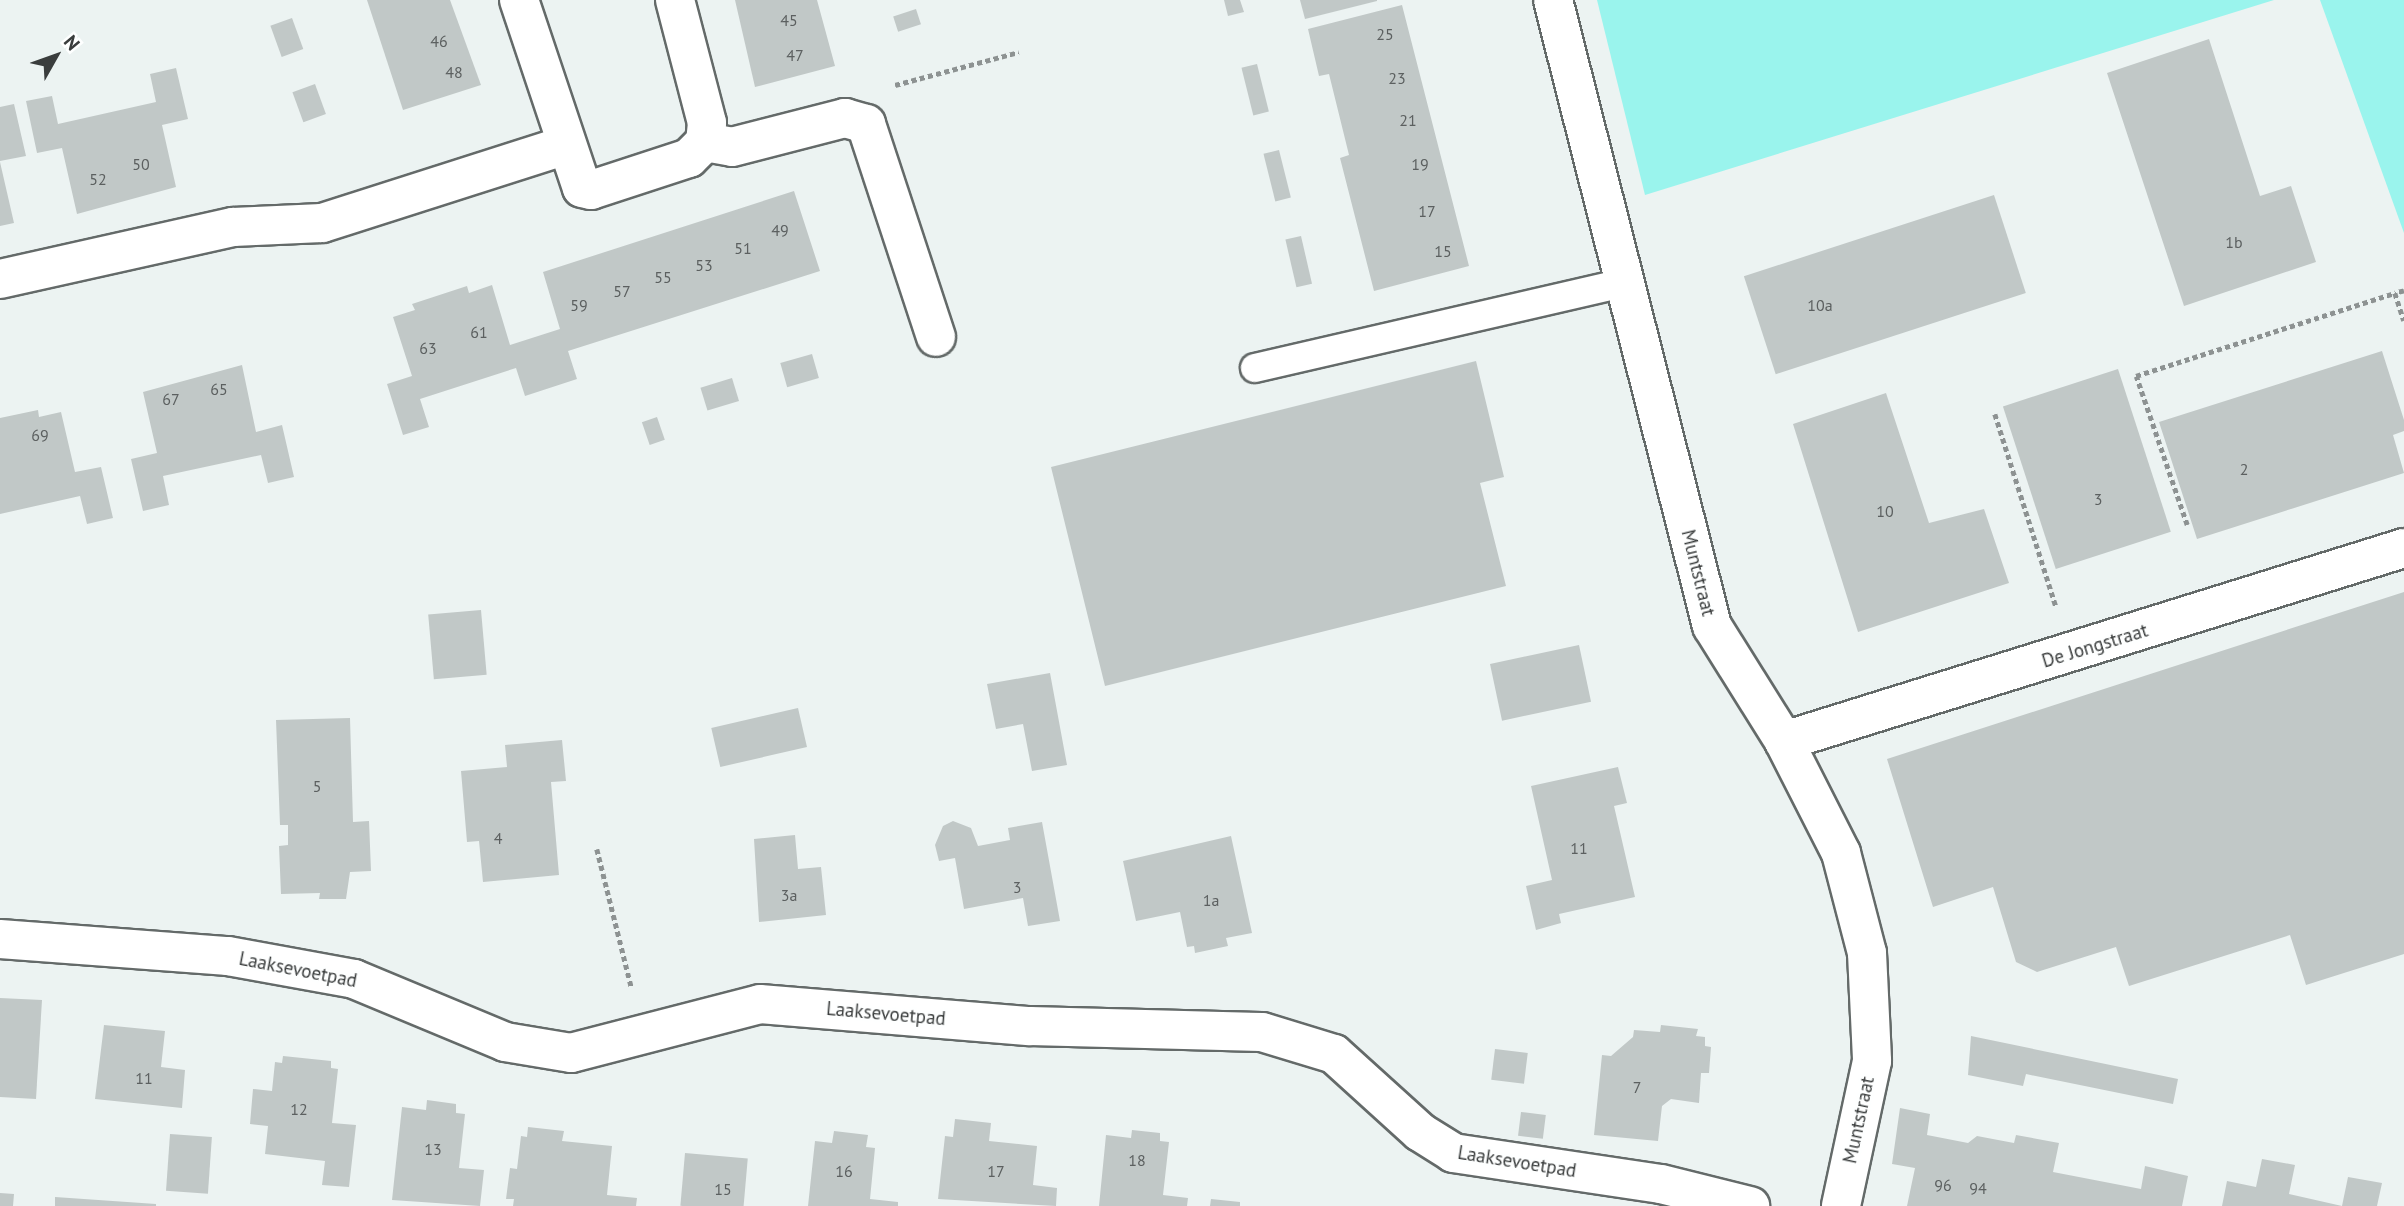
<!DOCTYPE html>
<style>
body{margin:0}
#map{position:relative;width:2404px;height:1206px;overflow:hidden;background:#ecf3f2;font-family:"PT Sans",sans-serif}
div>[style]{position:absolute}
[style*='--x']{left:calc(var(--x)*1px);top:calc(var(--y)*1px);width:calc(var(--w)*1px);rotate:calc(var(--a)*1deg)}
.green>*{inset:0;background:#9af4ed}
.building>*{inset:0;background:#c1c8c7;transform-origin:0 0}
.path>*{height:4.5px;margin-top:-2.25px;transform-origin:0;background:repeating-linear-gradient(90deg,#8d9292 0 5px,transparent 0 8.5px)}
.roads{filter:drop-shadow(2px 0 #646a69) drop-shadow(-2px 0 #646a69) drop-shadow(0 2px #646a69) drop-shadow(0 -2px #646a69)}
.service>*{height:28px;margin:-14px;padding:0 14px;transform-origin:14px;border-radius:14px;background:#fff}
.minor>*{height:38px;margin:-19px;padding:0 19px;transform-origin:19px;border-radius:19px;background:#fff}
span{translate:-50% -50%;white-space:nowrap;text-align:center;line-height:1.15;-webkit-text-stroke:6px #feffff;paint-order:stroke}
.number-label{font-size:16px;color:#5c6060}
.number-label span{-webkit-text-stroke-width:0}
.street-label{font-size:19px;color:#3a3d3d}
.north{position:absolute;left:21px;top:21px;width:70px;height:70px;-webkit-text-stroke:5px #feffff;paint-order:stroke;rotate:50deg;font-size:19px;font-weight:700;line-height:28px;text-align:center;color:#3a3d3d}
.north::after{content:'';display:block;margin:auto;width:24px;height:32px;background:#3a3d3d;clip-path:polygon(50% 0,100% 100%,50% 72%,0 100%)}
</style>
<div id="map">
<div class="green">
<div style="clip-path:polygon(1597px 0,2274px 0,1645px 195px)"></div>
<div style="clip-path:polygon(2320px 0,2404px 0,2404px 233px)"></div>
</div>
<div class="building">
<div style="clip-path:polygon(367px 0,450px 0,481px 85px,403px 110px)"></div>
<div style="clip-path:polygon(735px 0,817px 0,835px 66px,755px 87px)"></div>
<div style="clip-path:polygon(1224px 0,1240px 0,1244px 12px,1228px 16px)"></div>
<div style="clip-path:polygon(1300px 0,1377px 0,1377px 1px,1305px 19px)"></div>
<div style="clip-path:polygon(1402px 5px,1469px 266px,1374px 291px,1340px 158px,1349px 155px,1329px 74px,1319px 76px,1308px 29px)"></div>
<div style="left:916px;top:9px;width:16px;height:24px;rotate:72deg"></div>
<div style="left:292px;top:18px;width:33px;height:23px;rotate:70deg"></div>
<div style="clip-path:polygon(2209px 39px,2260px 196px,2291px 186px,2316px 262px,2184px 306px,2107px 73px)"></div>
<div style="left:1257px;top:64px;width:49px;height:16px;rotate:76deg"></div>
<div style="clip-path:polygon(176px 68px,188px 119px,162px 125px,176px 187px,77px 214px,62px 148px,37px 153px,26px 101px,52px 96px,58px 124px,156px 102px,150px 74px)"></div>
<div style="left:315px;top:84px;width:32px;height:24px;rotate:70deg"></div>
<div style="clip-path:polygon(14px 104px,26px 156px,0 161px,0 107px)"></div>
<div style="left:1279px;top:150px;width:49px;height:16px;rotate:76deg"></div>
<div style="clip-path:polygon(0 162px,14px 223px,0 226px)"></div>
<div style="clip-path:polygon(794px 191px,820px 271px,568px 351px,577px 379px,525px 396px,516px 368px,420px 399px,429px 427px,403px 435px,387px 384px,412px 376px,393px 317px,415px 310px,412px 304px,467px 286px,469px 293px,492px 285px,510px 345px,560px 329px,543px 272px)"></div>
<div style="left:1994px;top:195px;width:103px;height:263px;rotate:72deg"></div>
<div style="left:1301px;top:236px;width:49px;height:16px;rotate:77deg"></div>
<div style="clip-path:polygon(2382px 351px,2404px 420px,2404px 431px,2393px 435px,2404px 473px,2197px 539px,2159px 422px)"></div>
<div style="left:812px;top:354px;width:25px;height:33px;rotate:74deg"></div>
<div style="clip-path:polygon(1476px 361px,1504px 477px,1480px 483px,1506px 586px,1105px 686px,1051px 467px)"></div>
<div style="clip-path:polygon(242px 365px,256px 432px,282px 425px,294px 477px,268px 483px,261px 455px,163px 476px,169px 505px,143px 511px,131px 459px,157px 453px,143px 392px)"></div>
<div style="left:2118px;top:369px;width:171px;height:121px;rotate:72deg"></div>
<div style="left:732px;top:378px;width:24px;height:33px;rotate:73deg"></div>
<div style="clip-path:polygon(1886px 393px,1929px 523px,1984px 509px,2009px 583px,1858px 632px,1793px 424px)"></div>
<div style="clip-path:polygon(38px 410px,39px 417px,61px 412px,75px 472px,101px 467px,113px 518px,87px 524px,80px 496px,0 514px,0 418px)"></div>
<div style="left:657px;top:417px;width:24px;height:16px;rotate:71deg"></div>
<div style="clip-path:polygon(2404px 592px,2404px 954px,2306px 985px,2290px 935px,2129px 986px,2116px 947px,2037px 972px,2016px 962px,1993px 887px,1933px 907px,1887px 759px)"></div>
<div style="left:481px;top:610px;width:65px;height:53px;rotate:85deg"></div>
<div style="left:1579px;top:645px;width:58px;height:91px;rotate:78deg"></div>
<div style="clip-path:polygon(1050px 673px,1067px 765px,1032px 771px,1023px 724px,996px 729px,987px 684px)"></div>
<div style="left:798px;top:708px;width:40px;height:89px;rotate:77deg"></div>
<div style="clip-path:polygon(350px 718px,353px 822px,369px 821px,371px 871px,350px 872px,346px 899px,319px 899px,320px 893px,281px 894px,279px 846px,288px 845px,288px 825px,280px 825px,276px 720px)"></div>
<div style="clip-path:polygon(562px 740px,566px 781px,551px 782px,559px 875px,483px 882px,479px 841px,467px 842px,461px 771px,507px 767px,505px 745px)"></div>
<div style="clip-path:polygon(1618px 767px,1627px 803px,1614px 806px,1635px 897px,1559px 914px,1561px 923px,1536px 930px,1526px 886px,1552px 880px,1531px 786px)"></div>
<div style="clip-path:polygon(953px 821px,971px 828px,978px 846px,1010px 840px,1008px 828px,1042px 822px,1060px 921px,1028px 926px,1023px 898px,964px 909px,955px 858px,939px 861px,935px 845px,943px 826px)"></div>
<div style="clip-path:polygon(795px 835px,798px 869px,821px 867px,826px 915px,759px 922px,754px 839px)"></div>
<div style="clip-path:polygon(1231px 836px,1252px 933px,1226px 938px,1228px 946px,1195px 953px,1194px 946px,1187px 947px,1180px 912px,1136px 921px,1123px 861px)"></div>
<div style="clip-path:polygon(0 998px,42px 1000px,36px 1099px,0 1097px)"></div>
<div style="clip-path:polygon(104px 1025px,165px 1031px,161px 1067px,185px 1070px,182px 1108px,95px 1099px)"></div>
<div style="clip-path:polygon(1661px 1025px,1698px 1029px,1696px 1036px,1705px 1037px,1705px 1046px,1711px 1047px,1709px 1073px,1701px 1073px,1699px 1103px,1671px 1099px,1662px 1106px,1658px 1141px,1594px 1135px,1602px 1055px,1611px 1056px,1633px 1037px,1634px 1030px,1660px 1032px)"></div>
<div style="clip-path:polygon(1971px 1036px,2178px 1079px,2173px 1104px,2026px 1074px,2023px 1086px,1968px 1075px)"></div>
<div style="left:1495px;top:1049px;width:33px;height:31px;rotate:7deg"></div>
<div style="clip-path:polygon(283px 1056px,331px 1061px,331px 1068px,338px 1069px,332px 1123px,356px 1125px,349px 1187px,322px 1185px,325px 1161px,265px 1154px,268px 1126px,250px 1124px,253px 1089px,272px 1091px,275px 1062px,282px 1063px)"></div>
<div style="clip-path:polygon(427px 1100px,456px 1104px,456px 1113px,465px 1114px,459px 1168px,484px 1170px,480px 1206px,392px 1200px,402px 1107px,426px 1110px)"></div>
<div style="clip-path:polygon(1900px 1108px,1930px 1114px,1927px 1135px,1968px 1143px,1977px 1136px,2014px 1143px,2016px 1135px,2059px 1143px,2053px 1172px,2141px 1189px,2145px 1166px,2188px 1176px,2182px 1206px,1907px 1206px,1915px 1168px,1892px 1164px)"></div>
<div style="left:1521px;top:1112px;width:25px;height:24px;rotate:7deg"></div>
<div style="clip-path:polygon(955px 1119px,991px 1123px,989px 1141px,1037px 1146px,1033px 1185px,1057px 1188px,1056px 1206px,938px 1199px,945px 1136px,953px 1137px)"></div>
<div style="clip-path:polygon(528px 1127px,564px 1131px,562px 1141px,612px 1146px,607px 1195px,637px 1198px,636px 1206px,513px 1206px,514px 1199px,506px 1199px,510px 1168px,517px 1169px,521px 1136px,527px 1137px)"></div>
<div style="clip-path:polygon(1132px 1130px,1160px 1133px,1160px 1141px,1169px 1142px,1163px 1195px,1188px 1198px,1187px 1206px,1099px 1206px,1106px 1135px,1131px 1138px)"></div>
<div style="clip-path:polygon(834px 1131px,868px 1135px,866px 1147px,875px 1148px,870px 1199px,898px 1202px,898px 1206px,808px 1206px,815px 1141px,832px 1143px)"></div>
<div style="left:170px;top:1134px;width:42px;height:57px;rotate:4deg"></div>
<div style="left:685px;top:1153px;width:63px;height:53px;rotate:5deg"></div>
<div style="clip-path:polygon(2262px 1159px,2295px 1165px,2289px 1194px,2342px 1206px,2222px 1206px,2227px 1181px,2256px 1187px)"></div>
<div style="clip-path:polygon(2348px 1177px,2382px 1183px,2377px 1206px,2342px 1206px)"></div>
<div style="clip-path:polygon(0 1193px,14px 1194px,13px 1206px,0 1206px)"></div>
<div style="clip-path:polygon(55px 1197px,156px 1204px,156px 1206px,55px 1206px)"></div>
<div style="clip-path:polygon(1211px 1199px,1240px 1202px,1240px 1206px,1210px 1206px)"></div>
</div>
<div class="path">
<div style="--x:895;--y:85;--w:128;--a:-14.9"></div>
<div style="--x:2404;--y:291;--w:9;--a:167"></div>
<div style="--x:2395;--y:293;--w:29;--a:72"></div>
<div style="--x:1995;--y:414;--w:201;--a:72.4"></div>
<div style="--x:2187;--y:525;--w:157;--a:-108.9"></div>
<div style="--x:2136;--y:376;--w:272;--a:-17.8"></div>
<div style="--x:597;--y:849;--w:144;--a:76"></div>
</div>
<div class="roads">
<div class="service">
<div style="--x:1255;--y:368;--w:379;--a:-13"></div>
</div>
<div class="minor">
<div style="--x:519;--y:0;--w:198;--a:71.5"></div>
<div style="--x:582;--y:188;--w:9;--a:13"></div>
<div style="--x:591;--y:190;--w:103;--a:-18.1"></div>
<div style="--x:689;--y:158;--w:23;--a:-45"></div>
<div style="--x:705;--y:142;--w:27;--a:10"></div>
<div style="--x:732;--y:147;--w:117;--a:-14.4"></div>
<div style="--x:845;--y:118;--w:22;--a:16"></div>
<div style="--x:866;--y:124;--w:224;--a:71.8"></div>
<div style="--x:675;--y:0;--w:127;--a:75.4"></div>
<div style="--x:707;--y:123;--w:19;--a:96"></div>
<div style="--x:1553;--y:0;--w:646;--a:75.75"></div>
<div style="--x:1712;--y:626;--w:136;--a:57.9"></div>
<div style="--x:1784;--y:741;--w:126;--a:63"></div>
<div style="--x:1841;--y:853;--w:103;--a:75.4"></div>
<div style="--x:1867;--y:953;--w:108;--a:87.3"></div>
<div style="--x:1872;--y:1061;--w:148;--a:102.1"></div>
<div style="--x:0;--y:279;--w:239;--a:-12.6"></div>
<div style="--x:233;--y:227;--w:89;--a:-2.6"></div>
<div style="--x:322;--y:223;--w:256;--a:-17.7"></div>
<div style="--x:1784;--y:741;--w:649;--a:-17.29"></div>
<div style="--x:0;--y:939;--w:229;--a:4.3"></div>
<div style="--x:228;--y:956;--w:128;--a:10.3"></div>
<div style="--x:354;--y:979;--w:164;--a:22.6"></div>
<div style="--x:505;--y:1042;--w:67;--a:9.5"></div>
<div style="--x:571;--y:1053;--w:195;--a:-14.5"></div>
<div style="--x:760;--y:1004;--w:271;--a:4.7"></div>
<div style="--x:1030;--y:1026;--w:232;--a:1.5"></div>
<div style="--x:1262;--y:1032;--w:75;--a:17"></div>
<div style="--x:1334;--y:1054;--w:116;--a:42.2"></div>
<div style="--x:1420;--y:1132;--w:39;--a:32"></div>
<div style="--x:1453;--y:1153;--w:210;--a:8.5"></div>
<div style="--x:1661;--y:1184;--w:92;--a:13.9"></div>
</div>
</div>
<div class="number-label">
<span style="left:789px;top:20px">45</span>
<span style="left:1385px;top:34px">25</span>
<span style="left:439px;top:41px">46</span>
<span style="left:795px;top:55px">47</span>
<span style="left:454px;top:72px">48</span>
<span style="left:1397px;top:78px">23</span>
<span style="left:1408px;top:120px">21</span>
<span style="left:141px;top:164px">50</span>
<span style="left:1420px;top:164px">19</span>
<span style="left:98px;top:179px">52</span>
<span style="left:1427px;top:211px">17</span>
<span style="left:780px;top:230px">49</span>
<span style="left:2234px;top:242px">1b</span>
<span style="left:743px;top:248px">51</span>
<span style="left:1443px;top:251px">15</span>
<span style="left:704px;top:265px">53</span>
<span style="left:663px;top:277px">55</span>
<span style="left:622px;top:291px">57</span>
<span style="left:579px;top:305px">59</span>
<span style="left:1820px;top:305px">10a</span>
<span style="left:479px;top:332px">61</span>
<span style="left:428px;top:348px">63</span>
<span style="left:219px;top:389px">65</span>
<span style="left:171px;top:399px">67</span>
<span style="left:40px;top:435px">69</span>
<span style="left:2244px;top:469px">2</span>
<span style="left:2098px;top:499px">3</span>
<span style="left:1885px;top:511px">10</span>
<span style="left:317px;top:786px">5</span>
<span style="left:498px;top:838px">4</span>
<span style="left:1579px;top:848px">11</span>
<span style="left:1017px;top:887px">3</span>
<span style="left:789px;top:895px">3a</span>
<span style="left:1211px;top:900px">1a</span>
<span style="left:144px;top:1078px">11</span>
<span style="left:1637px;top:1087px">7</span>
<span style="left:299px;top:1109px">12</span>
<span style="left:433px;top:1149px">13</span>
<span style="left:1137px;top:1160px">18</span>
<span style="left:844px;top:1171px">16</span>
<span style="left:996px;top:1171px">17</span>
<span style="left:1943px;top:1185px">96</span>
<span style="left:1978px;top:1188px">94</span>
<span style="left:723px;top:1189px">15</span>
</div>
<div class="street-label">
<span style="left:1698px;top:573px;rotate:76deg">Muntstraat</span>
<span style="left:2095px;top:646px;rotate:-17deg">De Jongstraat</span>
<span style="left:298px;top:970px;rotate:11deg">Laaksevoetpad</span>
<span style="left:886px;top:1014px;rotate:5deg">Laaksevoetpad</span>
<span style="left:1859px;top:1120px;rotate:-78deg">Muntstraat</span>
<span style="left:1517px;top:1162px;rotate:9deg">Laaksevoetpad</span>
</div>
<div class="north">N</div>
</div>
